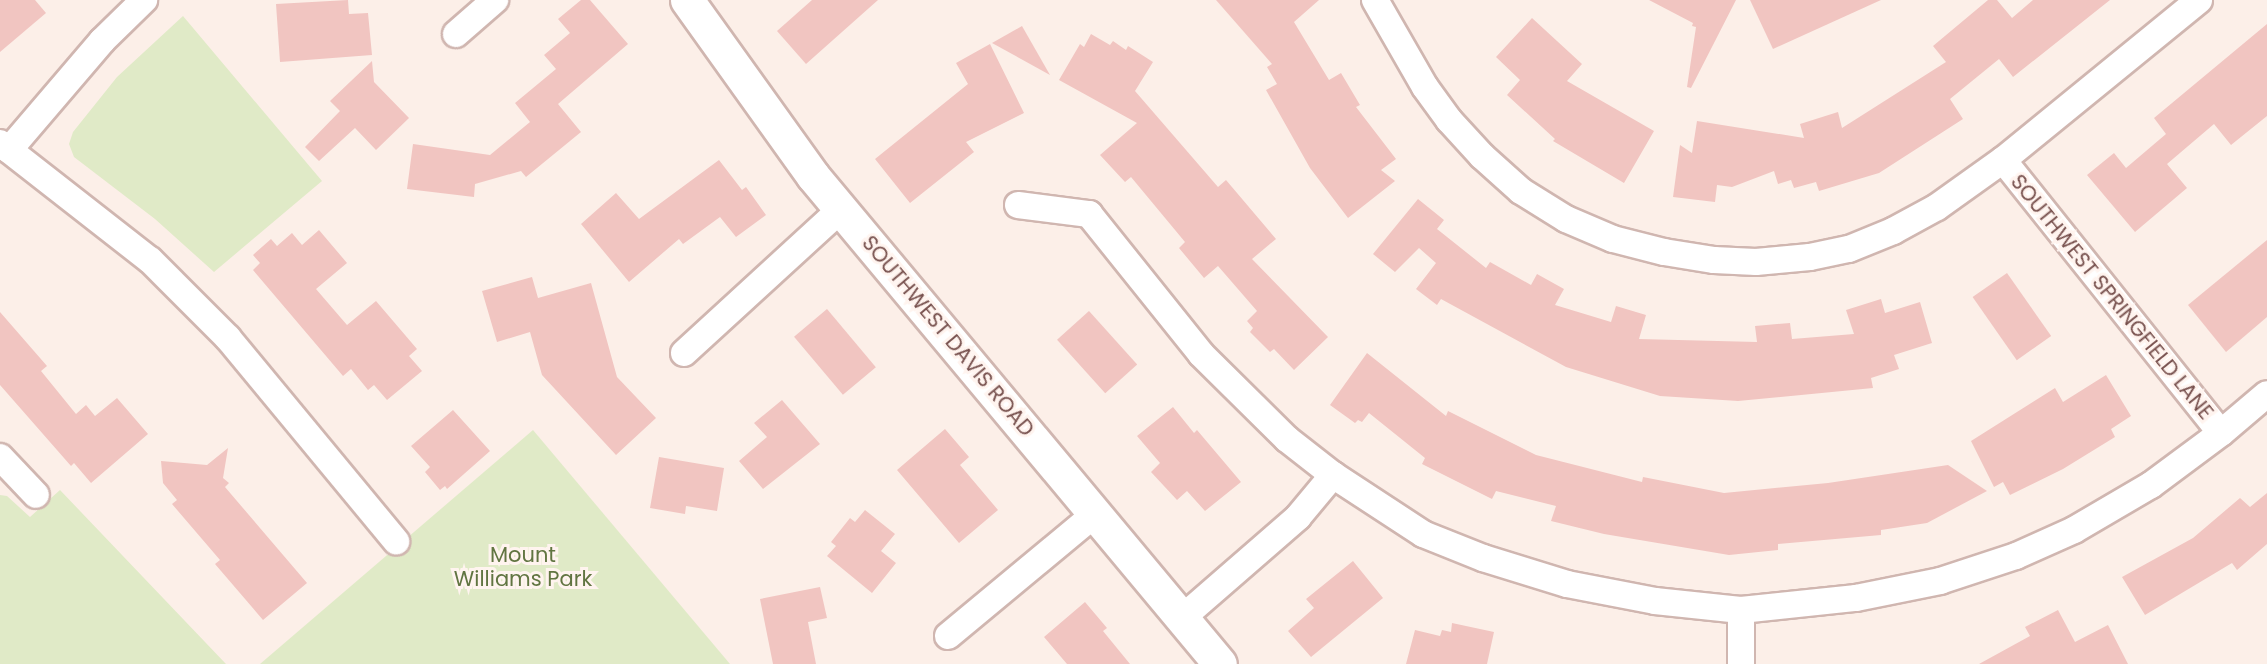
<!DOCTYPE html>
<style>
body{margin:0}
#map{position:relative;width:2267px;height:664px;overflow:hidden;background:#fcefe8;font-family:Poppins,sans-serif}
div>[style]{position:absolute}
[style*='--x']{left:calc(var(--x)*1px);top:calc(var(--y)*1px);width:calc(var(--w)*1px);rotate:calc(var(--a)*1deg)}
.green>*{inset:0;background:#e0eac7}
.building>*{inset:0;background:#f1c5c1;transform-origin:0 0}
.roads{filter:drop-shadow(2px 0 #d0b6b0) drop-shadow(-2px 0 #d0b6b0) drop-shadow(0 2px #d0b6b0) drop-shadow(0 -2px #d0b6b0)}
.minor>*{height:26px;margin:-13px;padding:0 13px;transform-origin:13px;border-radius:13px;background:#fff}
.tertiary>*{height:33px;margin:-16.5px;padding:0 16.5px;transform-origin:16.5px;border-radius:16.5px;background:#fff}
span{translate:-50% -50%;white-space:nowrap;text-align:center;line-height:1.15;-webkit-text-stroke:6px #fff4ef;paint-order:stroke}
.street-label{font-size:21px;color:#764f4c}
.park-label{font-size:21px;color:#617541}
</style>
<div id="map">
<div class="green">
<div style="clip-path:polygon(183px 16px,322px 181px,214px 272px,155px 219px,74px 157px,69px 144px,73px 132px,117px 77px)"></div>
<div style="clip-path:polygon(533px 430px,730px 664px,260px 664px)"></div>
<div style="clip-path:polygon(60px 490px,226px 664px,0 664px,0 495px,7px 496px,30px 517px)"></div>
</div>
<div class="building">
<div style="clip-path:polygon(0 0,35px 0,46px 13px,0 52px)"></div>
<div style="clip-path:polygon(348px 0,349px 14px,368px 13px,372px 55px,280px 62px,276px 4px)"></div>
<div style="clip-path:polygon(581px 0,590px 0,628px 44px,558px 104px,581px 132px,526px 177px,521px 171px,475px 184px,474px 197px,407px 189px,413px 144px,490px 155px,530px 122px,515px 103px,556px 69px,544px 55px,570px 33px,558px 19px)"></div>
<div style="clip-path:polygon(812px 0,878px 0,806px 64px,777px 31px)"></div>
<div style="clip-path:polygon(1216px 0,1319px 0,1294px 22px,1329px 80px,1341px 73px,1360px 105px,1356px 107px,1396px 159px,1381px 170px,1395px 181px,1348px 218px,1310px 168px,1266px 90px,1277px 84px,1267px 67px,1272px 64px)"></div>
<div style="clip-path:polygon(1649px 0,1736px 0,1691px 88px,1687px 87px,1696px 27px,1692px 26px,1693px 23px)"></div>
<div style="clip-path:polygon(1750px 0,1881px 0,1773px 49px)"></div>
<div style="clip-path:polygon(1988px 0,1997px 0,2012px 18px,2033px 0,2110px 0,2013px 77px,1999px 59px,1950px 99px,1963px 119px,1879px 173px,1819px 191px,1816px 182px,1794px 188px,1791px 180px,1778px 184px,1774px 171px,1732px 187px,1717px 185px,1715px 202px,1673px 197px,1680px 145px,1692px 153px,1697px 121px,1804px 138px,1800px 124px,1838px 112px,1842px 128px,1946px 62px,1933px 46px)"></div>
<div style="clip-path:polygon(1532px 18px,1582px 64px,1567px 81px,1654px 131px,1624px 183px,1553px 141px,1555px 139px,1507px 95px,1520px 80px,1496px 57px)"></div>
<div style="clip-path:polygon(2267px 24px,2267px 116px,2231px 145px,2214px 124px,2167px 164px,2187px 188px,2135px 232px,2087px 175px,2114px 153px,2126px 168px,2166px 134px,2154px 118px)"></div>
<div style="clip-path:polygon(1022px 26px,1050px 75px,992px 43px)"></div>
<div style="clip-path:polygon(1091px 34px,1110px 45px,1113px 41px,1126px 50px,1128px 46px,1153px 62px,1135px 91px,1218px 187px,1226px 180px,1276px 239px,1252px 259px,1328px 337px,1294px 370px,1274px 349px,1270px 352px,1250px 332px,1253px 328px,1247px 321px,1257px 311px,1218px 266px,1204px 278px,1179px 248px,1185px 242px,1131px 177px,1125px 182px,1100px 155px,1137px 123px,1059px 80px,1080px 44px,1084px 47px)"></div>
<div style="clip-path:polygon(990px 44px,1024px 113px,966px 142px,974px 152px,910px 203px,875px 159px,968px 84px,956px 63px)"></div>
<div style="clip-path:polygon(372px 61px,374px 82px,409px 118px,376px 150px,355px 128px,319px 161px,305px 147px,340px 111px,330px 101px)"></div>
<div style="clip-path:polygon(719px 160px,742px 190px,746px 187px,766px 215px,736px 237px,720px 217px,683px 244px,679px 239px,629px 282px,581px 224px,616px 193px,639px 219px)"></div>
<div style="clip-path:polygon(1418px 199px,1444px 220px,1437px 229px,1486px 268px,1490px 262px,1531px 285px,1537px 274px,1564px 289px,1555px 305px,1611px 322px,1616px 306px,1646px 315px,1639px 339px,1757px 342px,1755px 326px,1790px 323px,1792px 339px,1854px 334px,1846px 310px,1881px 299px,1885px 313px,1920px 302px,1932px 343px,1894px 355px,1899px 369px,1871px 378px,1873px 388px,1738px 401px,1660px 396px,1566px 367px,1441px 299px,1437px 305px,1416px 289px,1436px 263px,1419px 248px,1395px 272px,1373px 254px)"></div>
<div style="clip-path:polygon(319px 230px,347px 263px,316px 289px,347px 325px,376px 301px,417px 349px,409px 356px,422px 371px,387px 400px,374px 385px,368px 390px,351px 369px,343px 376px,253px 270px,260px 263px,253px 255px,271px 239px,277px 246px,292px 233px,302px 245px)"></div>
<div style="clip-path:polygon(2267px 240px,2267px 317px,2226px 352px,2188px 305px)"></div>
<div style="left:2007px;top:273px;width:77px;height:42px;rotate:55deg"></div>
<div style="clip-path:polygon(532px 277px,538px 298px,591px 283px,617px 377px,656px 418px,616px 455px,542px 375px,530px 332px,497px 342px,482px 291px)"></div>
<div style="left:827px;top:309px;width:76px;height:43px;rotate:50deg"></div>
<div style="left:1089px;top:311px;width:72px;height:43px;rotate:48deg"></div>
<div style="clip-path:polygon(0 312px,47px 366px,41px 371px,76px 414px,86px 405px,95px 416px,117px 398px,148px 434px,91px 483px,74px 463px,71px 466px,0 385px)"></div>
<div style="clip-path:polygon(1367px 353px,1446px 416px,1448px 411px,1536px 455px,1642px 482px,1643px 477px,1724px 493px,1828px 483px,1948px 465px,1987px 491px,1927px 523px,1881px 530px,1881px 535px,1778px 544px,1778px 550px,1729px 555px,1604px 534px,1551px 521px,1556px 506px,1496px 491px,1492px 499px,1422px 464px,1425px 458px,1369px 413px,1362px 422px,1358px 420px,1355px 423px,1330px 405px)"></div>
<div style="clip-path:polygon(2106px 375px,2131px 416px,2111px 429px,2115px 437px,2063px 469px,2010px 495px,2003px 482px,1994px 487px,1971px 441px,2055px 388px,2063px 402px)"></div>
<div style="clip-path:polygon(782px 400px,820px 444px,763px 489px,739px 461px,767px 437px,754px 423px)"></div>
<div style="clip-path:polygon(1173px 407px,1194px 433px,1197px 430px,1241px 482px,1205px 511px,1187px 491px,1177px 500px,1151px 472px,1160px 463px,1137px 436px)"></div>
<div style="clip-path:polygon(453px 410px,490px 451px,447px 489px,445px 486px,440px 490px,425px 472px,430px 467px,411px 446px)"></div>
<div style="clip-path:polygon(945px 429px,969px 457px,960px 465px,998px 510px,959px 543px,897px 470px)"></div>
<div style="clip-path:polygon(228px 448px,223px 478px,229px 483px,225px 487px,307px 583px,263px 620px,215px 564px,220px 560px,172px 504px,177px 500px,163px 483px,161px 461px,207px 465px)"></div>
<div style="clip-path:polygon(659px 457px,724px 468px,717px 511px,686px 506px,685px 514px,650px 508px)"></div>
<div style="clip-path:polygon(2267px 493px,2267px 544px,2237px 570px,2232px 563px,2145px 615px,2122px 577px,2193px 538px,2240px 498px,2250px 507px)"></div>
<div style="clip-path:polygon(865px 510px,895px 534px,881px 551px,896px 563px,872px 593px,827px 556px,836px 546px,831px 542px,850px 518px,855px 522px)"></div>
<div style="clip-path:polygon(1353px 561px,1383px 598px,1311px 657px,1288px 631px,1314px 608px,1306px 599px)"></div>
<div style="clip-path:polygon(820px 587px,827px 618px,808px 622px,816px 664px,773px 664px,760px 599px)"></div>
<div style="clip-path:polygon(1085px 602px,1107px 628px,1103px 631px,1130px 664px,1067px 664px,1044px 637px)"></div>
<div style="clip-path:polygon(2058px 610px,2075px 642px,2108px 625px,2128px 664px,1979px 664px,2030px 636px,2025px 627px)"></div>
<div style="clip-path:polygon(1452px 623px,1494px 632px,1487px 664px,1406px 664px,1415px 630px,1440px 636px,1442px 630px,1451px 632px)"></div>
</div>
<div class="roads">
<div class="minor">
<div style="--x:1375;--y:0;--w:100;--a:60.1"></div>
<div style="--x:1425;--y:87;--w:41;--a:54"></div>
<div style="--x:1449;--y:120;--w:49;--a:47.5"></div>
<div style="--x:1482;--y:156;--w:52;--a:41.9"></div>
<div style="--x:1521;--y:191;--w:53;--a:31.9"></div>
<div style="--x:1566;--y:219;--w:51;--a:23.1"></div>
<div style="--x:1613;--y:239;--w:53;--a:14.3"></div>
<div style="--x:1664;--y:252;--w:51;--a:9.1"></div>
<div style="--x:1714;--y:260;--w:42;--a:2.7"></div>
<div style="--x:1756;--y:262;--w:54;--a:-5.3"></div>
<div style="--x:1810;--y:257;--w:40;--a:-12"></div>
<div style="--x:1849;--y:249;--w:48;--a:-22.2"></div>
<div style="--x:1893;--y:231;--w:50;--a:-28.6"></div>
<div style="--x:1937;--y:207;--w:81;--a:-35.5"></div>
<div style="--x:2003;--y:160;--w:253;--a:-39.2"></div>
<div style="--x:456;--y:34;--w:52;--a:-41.1"></div>
<div style="--x:0;--y:143;--w:190;--a:38"></div>
<div style="--x:150;--y:260;--w:110;--a:45"></div>
<div style="--x:228;--y:338;--w:264;--a:50.4"></div>
<div style="--x:9;--y:150;--w:143;--a:-49.5"></div>
<div style="--x:102;--y:41;--w:59;--a:-44.3"></div>
<div style="--x:2003;--y:160;--w:349;--a:51.4"></div>
<div style="--x:1018;--y:205;--w:72;--a:7.2"></div>
<div style="--x:1089;--y:214;--w:179;--a:51.3"></div>
<div style="--x:1201;--y:354;--w:121;--a:44.7"></div>
<div style="--x:1287;--y:439;--w:58;--a:38"></div>
<div style="--x:1333;--y:475;--w:108;--a:33.2"></div>
<div style="--x:1423;--y:534;--w:65;--a:21.8"></div>
<div style="--x:1483;--y:558;--w:88;--a:17.2"></div>
<div style="--x:1567;--y:584;--w:90;--a:10.9"></div>
<div style="--x:1655;--y:601;--w:86;--a:6"></div>
<div style="--x:1741;--y:610;--w:116;--a:-6"></div>
<div style="--x:1856;--y:598;--w:86;--a:-11.4"></div>
<div style="--x:1940;--y:581;--w:80;--a:-18.2"></div>
<div style="--x:2016;--y:556;--w:64;--a:-24.1"></div>
<div style="--x:2074;--y:530;--w:89;--a:-30.3"></div>
<div style="--x:2151;--y:485;--w:87;--a:-36.6"></div>
<div style="--x:2221;--y:433;--w:60;--a:-40.3"></div>
<div style="--x:684;--y:353;--w:213;--a:-42.5"></div>
<div style="--x:0;--y:457;--w:52;--a:46.5"></div>
<div style="--x:1741;--y:610;--w:54;--a:90"></div>
<div style="--x:1182;--y:618;--w:154;--a:-41"></div>
<div style="--x:1298;--y:517;--w:55;--a:-50.2"></div>
<div style="--x:948;--y:636;--w:191;--a:-39.7"></div>
</div>
<div class="tertiary">
<div style="--x:687;--y:0;--w:216;--a:54.4"></div>
<div style="--x:813;--y:176;--w:635;--a:50.17"></div>
</div>
</div>
<div class="street-label">
<span style="left:2112px;top:297px;rotate:51deg">SOUTHWEST SPRINGFIELD LANE</span>
<span style="left:948px;top:336px;rotate:50deg">SOUTHWEST DAVIS ROAD</span>
</div>
<div class="park-label">
<span style="left:523px;top:567px">Mount<br>Williams Park</span>
</div>
</div>
